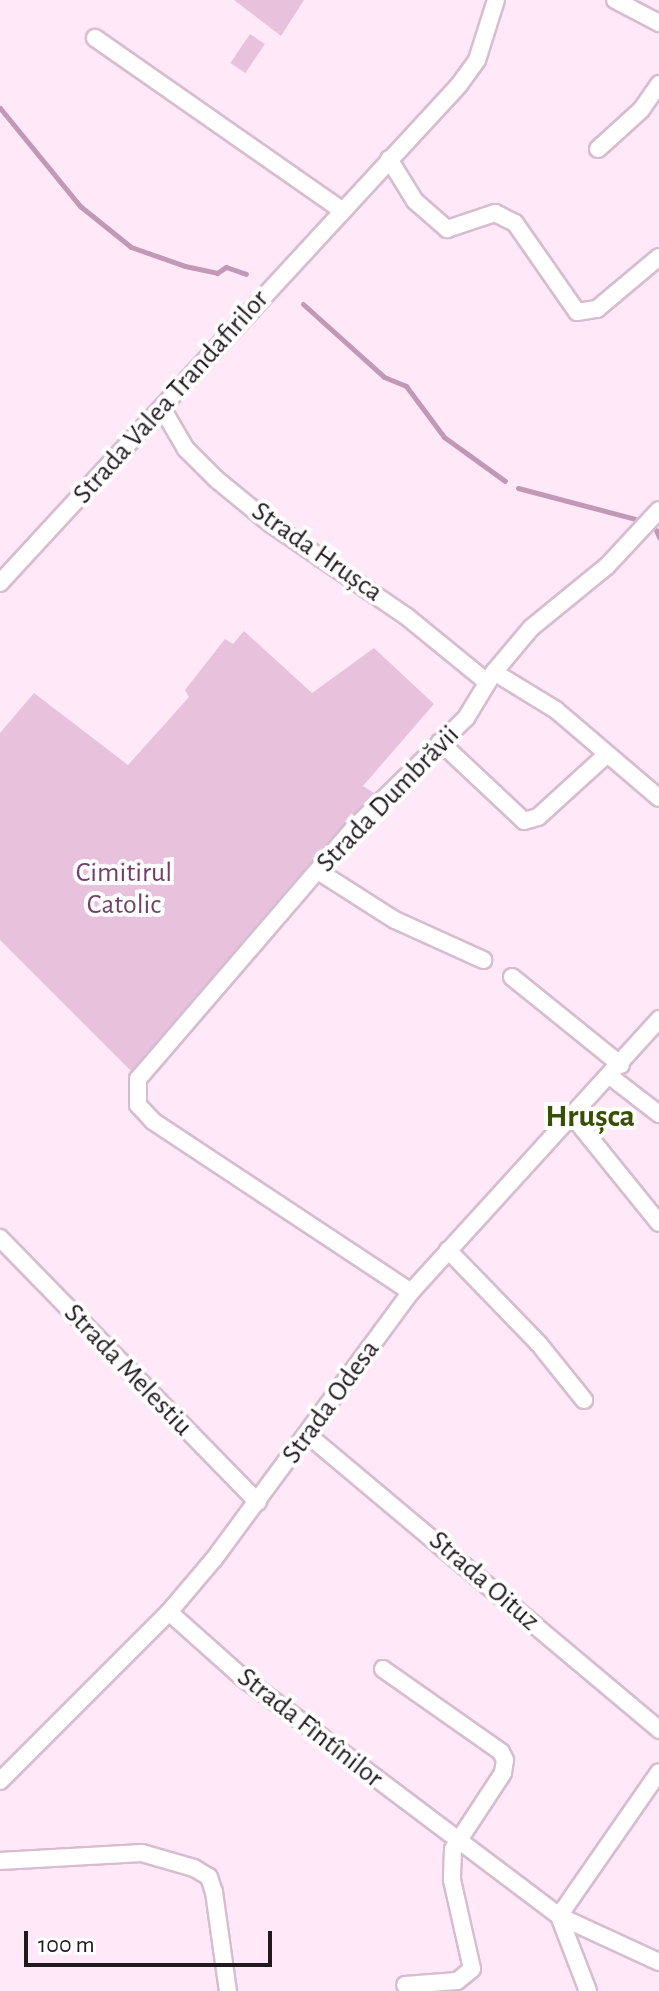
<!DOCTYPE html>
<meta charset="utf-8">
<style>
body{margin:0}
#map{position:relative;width:659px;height:1991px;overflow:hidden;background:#ffe9f8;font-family:"Alegreya Sans",sans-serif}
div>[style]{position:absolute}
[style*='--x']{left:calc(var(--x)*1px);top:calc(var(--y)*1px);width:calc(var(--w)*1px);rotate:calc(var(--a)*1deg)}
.green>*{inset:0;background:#e8c2dd;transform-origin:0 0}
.stream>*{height:5px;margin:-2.5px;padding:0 2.5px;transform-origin:2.5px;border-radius:2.5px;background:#c198b5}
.roads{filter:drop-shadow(2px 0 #d7bdcf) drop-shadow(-2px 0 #d7bdcf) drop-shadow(0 2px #d7bdcf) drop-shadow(0 -2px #d7bdcf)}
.street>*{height:16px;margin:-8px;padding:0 8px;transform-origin:8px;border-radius:8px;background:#fff}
span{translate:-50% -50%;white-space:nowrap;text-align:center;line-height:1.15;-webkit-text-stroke:8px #fff;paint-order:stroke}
.street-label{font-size:28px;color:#22191f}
.park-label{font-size:28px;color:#743e66}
.quarter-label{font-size:32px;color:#385003;font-weight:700}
.scale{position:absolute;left:24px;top:1931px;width:248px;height:36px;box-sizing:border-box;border:4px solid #22191f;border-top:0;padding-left:10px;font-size:24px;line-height:28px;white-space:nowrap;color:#22191f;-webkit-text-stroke:6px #fff;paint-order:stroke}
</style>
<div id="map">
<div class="green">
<div style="clip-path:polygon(234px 0,304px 0,281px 36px)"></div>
<div style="left:250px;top:34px;width:18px;height:35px;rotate:34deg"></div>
<div style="clip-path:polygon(244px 631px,312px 693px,374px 648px,434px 704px,363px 786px,374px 793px,131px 1071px,0 940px,0 733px,34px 693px,128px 765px,189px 697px,185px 690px,225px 639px,233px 644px)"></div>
</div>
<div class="stream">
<div style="--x:0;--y:108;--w:127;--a:50.8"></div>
<div style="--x:80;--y:206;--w:65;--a:38.8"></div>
<div style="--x:131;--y:247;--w:57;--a:19.4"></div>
<div style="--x:185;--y:266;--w:33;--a:12"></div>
<div style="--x:217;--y:273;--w:11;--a:-34"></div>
<div style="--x:226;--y:267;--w:21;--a:19"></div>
<div style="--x:303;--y:304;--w:109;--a:42"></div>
<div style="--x:384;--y:377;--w:24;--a:22"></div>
<div style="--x:406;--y:386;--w:64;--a:53.3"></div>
<div style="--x:444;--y:437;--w:75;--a:35.8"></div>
<div style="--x:518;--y:488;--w:121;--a:14.8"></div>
<div style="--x:656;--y:530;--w:8;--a:67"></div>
</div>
<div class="roads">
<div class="street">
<div style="--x:615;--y:0;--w:50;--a:27.6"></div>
<div style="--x:95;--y:38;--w:302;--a:34.9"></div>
<div style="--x:598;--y:149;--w:58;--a:-42.2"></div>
<div style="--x:641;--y:110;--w:32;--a:-55"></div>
<div style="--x:389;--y:159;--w:49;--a:58.2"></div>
<div style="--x:415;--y:201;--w:43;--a:41.2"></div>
<div style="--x:447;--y:229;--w:51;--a:-18.4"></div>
<div style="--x:495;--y:213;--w:22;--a:27"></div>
<div style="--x:515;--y:223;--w:108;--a:55.1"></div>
<div style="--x:577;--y:312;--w:20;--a:-9"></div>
<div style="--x:597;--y:309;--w:81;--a:-40"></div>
<div style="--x:162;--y:408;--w:48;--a:59.7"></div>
<div style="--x:186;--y:449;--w:42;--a:45"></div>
<div style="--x:216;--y:479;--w:71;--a:39.3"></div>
<div style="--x:271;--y:524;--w:163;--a:34.3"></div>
<div style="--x:406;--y:616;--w:104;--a:39.2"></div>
<div style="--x:0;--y:583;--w:677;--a:-47.33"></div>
<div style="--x:459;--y:85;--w:31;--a:-54"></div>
<div style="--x:477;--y:60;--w:63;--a:-72.4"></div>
<div style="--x:494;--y:672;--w:73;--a:31.5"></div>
<div style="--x:556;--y:710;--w:135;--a:40.5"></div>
<div style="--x:440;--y:742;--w:115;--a:43.2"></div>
<div style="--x:524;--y:821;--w:15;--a:-16"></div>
<div style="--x:538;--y:817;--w:91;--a:-42.3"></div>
<div style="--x:318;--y:871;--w:91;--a:32.5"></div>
<div style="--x:395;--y:920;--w:97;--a:24.4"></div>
<div style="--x:512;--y:977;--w:140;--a:38.9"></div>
<div style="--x:611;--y:1077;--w:61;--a:37.6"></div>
<div style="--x:574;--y:1118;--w:135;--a:51"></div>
<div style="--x:0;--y:1238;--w:369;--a:45.7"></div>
<div style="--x:448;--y:1250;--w:131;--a:45.9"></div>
<div style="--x:539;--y:1344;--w:72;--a:51.2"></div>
<div style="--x:411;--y:1292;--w:310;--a:-146.5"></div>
<div style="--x:153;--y:1121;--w:22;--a:-133"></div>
<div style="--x:138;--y:1105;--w:26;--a:-90"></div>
<div style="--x:138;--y:1079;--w:333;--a:-49.3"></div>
<div style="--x:355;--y:827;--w:156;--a:-44.5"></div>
<div style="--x:466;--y:718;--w:54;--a:-58.7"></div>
<div style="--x:494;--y:672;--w:57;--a:-49.9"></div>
<div style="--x:531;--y:628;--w:98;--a:-39.2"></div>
<div style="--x:607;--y:566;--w:76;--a:-47.1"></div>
<div style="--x:308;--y:1435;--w:459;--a:40"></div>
<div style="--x:169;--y:1612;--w:98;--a:41.7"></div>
<div style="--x:242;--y:1677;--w:397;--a:37"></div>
<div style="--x:559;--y:1916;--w:110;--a:24.7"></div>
<div style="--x:383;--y:1669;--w:144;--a:35.1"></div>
<div style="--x:501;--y:1752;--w:9;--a:63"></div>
<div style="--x:505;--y:1760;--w:13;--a:99"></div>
<div style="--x:503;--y:1773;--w:91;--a:123.3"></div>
<div style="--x:453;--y:1849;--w:31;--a:92"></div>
<div style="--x:452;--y:1880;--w:91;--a:77.3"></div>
<div style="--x:472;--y:1969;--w:19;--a:141"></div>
<div style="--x:457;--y:1981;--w:52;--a:175.6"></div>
<div style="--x:0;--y:1781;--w:239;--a:-45"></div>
<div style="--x:169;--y:1612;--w:70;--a:-49.7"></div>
<div style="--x:214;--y:1559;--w:332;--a:-53.6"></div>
<div style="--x:411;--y:1292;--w:369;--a:-47.7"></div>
<div style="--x:0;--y:1861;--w:142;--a:-3.2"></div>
<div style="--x:142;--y:1853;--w:54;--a:16.1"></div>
<div style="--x:194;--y:1868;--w:17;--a:31"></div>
<div style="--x:209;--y:1877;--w:16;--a:72"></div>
<div style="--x:214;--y:1892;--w:100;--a:82"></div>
<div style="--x:588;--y:1991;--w:80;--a:-111.1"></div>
<div style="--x:559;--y:1916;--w:175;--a:-55.2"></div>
</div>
</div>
<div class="street-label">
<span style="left:171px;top:397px;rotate:-48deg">Strada Valea Trandafirilor</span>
<span style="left:317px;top:552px;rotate:35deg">Strada Hrușca</span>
<span style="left:388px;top:799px;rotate:-46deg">Strada Dumbrăvii</span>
<span style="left:128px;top:1370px;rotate:46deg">Strada Melestiu</span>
<span style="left:331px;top:1402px;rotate:-54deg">Strada Odesa</span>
<span style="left:484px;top:1581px;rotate:41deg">Strada Oituz</span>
<span style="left:310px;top:1728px;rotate:38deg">Strada Fîntînilor</span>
</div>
<div class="park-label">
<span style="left:124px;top:889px">Cimitirul<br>Catolic</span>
</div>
<div class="quarter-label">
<span style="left:590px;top:1116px">Hrușca</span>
</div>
<div class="scale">100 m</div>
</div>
